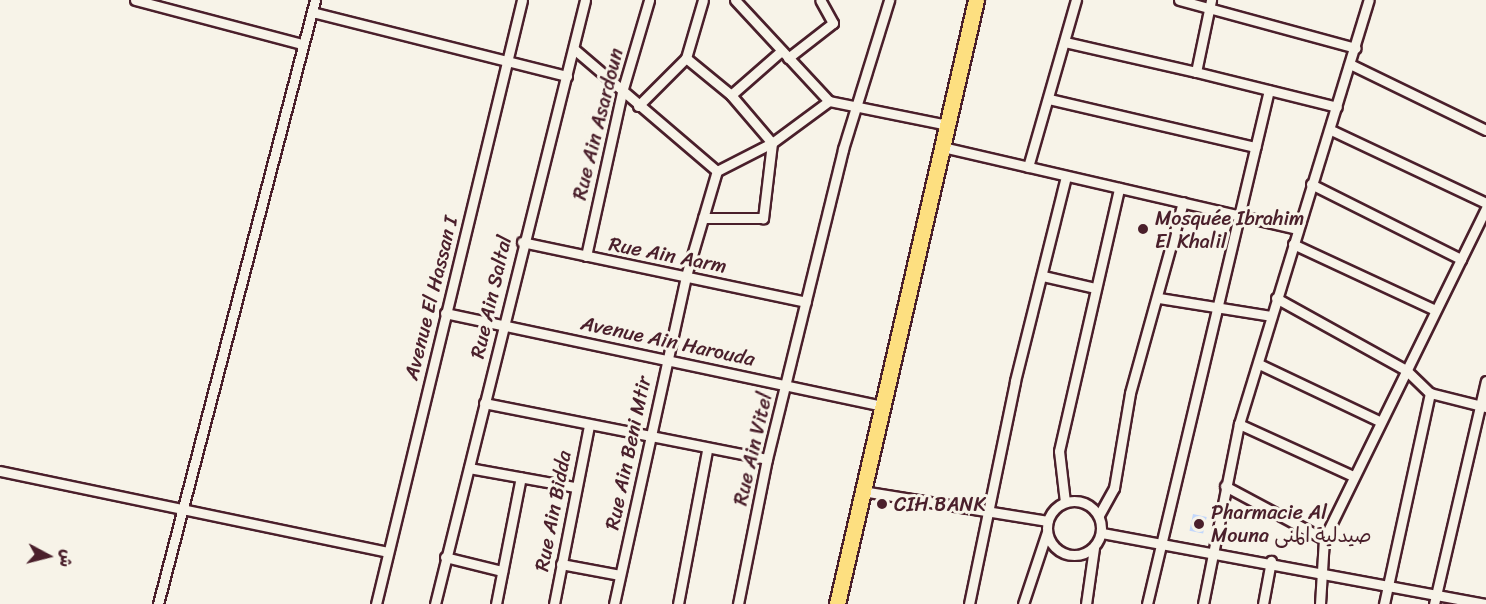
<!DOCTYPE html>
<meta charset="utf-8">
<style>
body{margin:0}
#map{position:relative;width:1486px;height:604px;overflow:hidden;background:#f7f3e8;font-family:Sriracha,"Playpen Sans Arabic",sans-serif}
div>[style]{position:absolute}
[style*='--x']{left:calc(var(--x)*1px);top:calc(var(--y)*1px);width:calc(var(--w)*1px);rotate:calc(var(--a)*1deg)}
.building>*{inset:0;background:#c2d7fc;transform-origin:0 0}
.roads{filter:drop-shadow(2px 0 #4a1f2b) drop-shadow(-2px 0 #4a1f2b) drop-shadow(0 2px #4a1f2b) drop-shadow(0 -2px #4a1f2b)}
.street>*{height:9px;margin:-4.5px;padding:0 4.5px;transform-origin:4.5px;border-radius:4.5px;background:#f7f3e8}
.street>.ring{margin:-4.5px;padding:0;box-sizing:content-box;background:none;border:9px solid #f7f3e8;border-radius:50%}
.primary>*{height:15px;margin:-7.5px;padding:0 7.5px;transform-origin:7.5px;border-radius:7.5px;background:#fddf80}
.dots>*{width:16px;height:16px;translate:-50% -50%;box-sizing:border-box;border:3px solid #f7f3e8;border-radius:50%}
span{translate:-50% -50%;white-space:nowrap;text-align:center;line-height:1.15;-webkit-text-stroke:6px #f7f3e8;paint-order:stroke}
.street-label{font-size:20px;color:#4a1f2b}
.poi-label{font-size:20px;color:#4a1f2b}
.left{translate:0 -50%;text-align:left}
.north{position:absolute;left:18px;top:526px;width:60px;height:60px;-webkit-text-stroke:4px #f7f3e8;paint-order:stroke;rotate:97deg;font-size:16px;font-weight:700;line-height:24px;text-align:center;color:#4a1f2b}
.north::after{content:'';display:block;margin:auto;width:21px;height:27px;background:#4a1f2b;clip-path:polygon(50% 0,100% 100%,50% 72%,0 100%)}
</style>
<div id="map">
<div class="building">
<div style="left:1193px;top:514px;width:14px;height:17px;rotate:12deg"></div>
</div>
<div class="roads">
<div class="street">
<div style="--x:135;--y:0;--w:173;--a:14.8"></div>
<div style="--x:735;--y:0;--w:138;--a:47.1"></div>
<div style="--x:829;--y:101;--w:121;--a:11.4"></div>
<div style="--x:1179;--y:0;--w:183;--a:15.2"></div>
<div style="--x:312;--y:12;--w:263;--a:14.1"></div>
<div style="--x:1065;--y:42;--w:134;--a:12.9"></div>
<div style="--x:1196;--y:72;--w:74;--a:-78.2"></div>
<div style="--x:574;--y:49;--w:188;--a:40.5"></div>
<div style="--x:686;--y:58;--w:58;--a:39.4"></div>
<div style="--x:731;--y:95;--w:63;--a:49.5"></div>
<div style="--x:772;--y:143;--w:76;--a:96.8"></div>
<div style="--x:763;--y:218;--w:60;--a:180"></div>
<div style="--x:788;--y:58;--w:57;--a:-37.9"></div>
<div style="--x:833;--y:23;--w:26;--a:-119"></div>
<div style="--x:1352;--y:65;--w:149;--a:25.9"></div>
<div style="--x:1196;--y:72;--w:145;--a:13.9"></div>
<div style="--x:731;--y:95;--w:67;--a:-41.3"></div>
<div style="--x:1049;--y:99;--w:212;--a:13.1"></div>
<div style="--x:638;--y:106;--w:68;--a:-45"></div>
<div style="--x:686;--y:58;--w:60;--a:-73.7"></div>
<div style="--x:1331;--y:130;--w:171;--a:25.2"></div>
<div style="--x:942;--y:147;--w:364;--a:13"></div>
<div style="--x:1028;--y:167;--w:174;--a:-74"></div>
<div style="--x:717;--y:171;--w:62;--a:-27"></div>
<div style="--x:772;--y:143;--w:71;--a:-36.4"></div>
<div style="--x:1311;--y:184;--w:168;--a:26.6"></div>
<div style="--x:522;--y:242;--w:290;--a:11.9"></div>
<div style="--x:1293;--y:244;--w:157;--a:24.9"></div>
<div style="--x:586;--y:256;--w:168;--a:-77.6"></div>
<div style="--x:622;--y:92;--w:96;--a:-73.6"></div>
<div style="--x:1043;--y:276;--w:53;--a:13"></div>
<div style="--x:1159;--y:298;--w:113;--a:9.1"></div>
<div style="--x:1276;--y:298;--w:149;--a:29"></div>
<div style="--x:1406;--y:370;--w:33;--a:44"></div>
<div style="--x:1430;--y:393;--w:216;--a:102.3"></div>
<div style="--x:445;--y:313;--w:448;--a:12"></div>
<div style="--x:1259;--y:364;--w:133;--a:25.4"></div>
<div style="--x:1430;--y:393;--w:58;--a:14"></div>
<div style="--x:484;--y:403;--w:288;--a:11.2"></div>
<div style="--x:1239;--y:424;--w:125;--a:24.5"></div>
<div style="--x:469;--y:468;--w:108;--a:10.2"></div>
<div style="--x:0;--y:471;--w:395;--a:11.8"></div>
<div style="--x:1225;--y:486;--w:112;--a:28.2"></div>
<div style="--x:862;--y:491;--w:188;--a:9.2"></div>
<div class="ring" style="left:1047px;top:501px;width:45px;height:45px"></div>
<div style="--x:1065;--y:502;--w:51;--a:-96.7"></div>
<div style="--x:1059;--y:451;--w:270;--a:-77.1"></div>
<div style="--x:1099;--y:515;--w:31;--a:-61"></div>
<div style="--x:1114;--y:488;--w:96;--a:-80.4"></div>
<div style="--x:1130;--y:393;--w:198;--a:-74.5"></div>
<div style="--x:1102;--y:533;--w:391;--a:10.5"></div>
<div style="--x:445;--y:557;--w:59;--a:13.8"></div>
<div style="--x:561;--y:564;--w:60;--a:10.6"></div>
<div style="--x:158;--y:604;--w:624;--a:-75.43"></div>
<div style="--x:376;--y:604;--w:621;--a:-76.41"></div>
<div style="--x:435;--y:604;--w:622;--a:-76.05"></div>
<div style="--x:496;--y:604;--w:129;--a:-78.9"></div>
<div style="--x:554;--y:604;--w:182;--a:-78.9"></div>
<div style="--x:614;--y:604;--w:336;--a:-77.6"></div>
<div style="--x:686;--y:276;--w:109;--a:-73.6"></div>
<div style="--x:678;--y:604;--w:157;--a:-79.3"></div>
<div style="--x:738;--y:604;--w:148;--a:-78.7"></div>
<div style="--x:767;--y:459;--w:319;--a:-76.2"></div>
<div style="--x:843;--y:149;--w:156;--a:-72.8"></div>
<div style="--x:969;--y:604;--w:228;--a:-78.3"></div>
<div style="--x:1015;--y:381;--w:211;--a:-76"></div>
<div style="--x:1023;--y:604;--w:76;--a:-71.6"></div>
<div style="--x:1086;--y:604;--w:57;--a:-81.9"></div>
<div style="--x:1147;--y:604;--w:528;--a:-76.65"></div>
<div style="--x:1203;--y:604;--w:184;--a:-78.7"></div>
<div style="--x:1239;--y:424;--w:443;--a:-73"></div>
<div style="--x:1263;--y:604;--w:44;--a:-79.5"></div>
<div style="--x:1320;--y:604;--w:65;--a:-86.5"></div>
<div style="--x:1324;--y:539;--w:369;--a:-63.9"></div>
<div style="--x:1434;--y:604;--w:229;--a:-76.9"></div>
</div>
<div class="primary">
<div style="--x:837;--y:604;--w:620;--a:-77.04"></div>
</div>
</div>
<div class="dots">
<div style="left:1143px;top:229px;background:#4a1f2b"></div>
<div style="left:882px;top:504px;background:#4a1f2b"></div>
<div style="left:1199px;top:524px;background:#4a1f2b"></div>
</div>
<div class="street-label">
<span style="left:598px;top:124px;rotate:-76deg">Rue Ain Asardoun</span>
<span style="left:668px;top:255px;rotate:11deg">Rue Ain Aarm</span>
<span style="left:491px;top:297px;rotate:-77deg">Rue Ain Saltal</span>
<span style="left:431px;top:298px;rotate:-76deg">Avenue El Hassan I</span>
<span style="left:668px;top:341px;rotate:12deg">Avenue Ain Harouda</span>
<span style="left:753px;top:449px;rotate:-77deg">Rue Ain Vitel</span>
<span style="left:628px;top:453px;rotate:-78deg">Rue Ain Beni Mtir</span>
<span style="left:553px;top:511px;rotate:-79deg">Rue Ain Bidda</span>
</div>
<div class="poi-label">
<span class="left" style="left:1155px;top:230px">Mosquée Ibrahim<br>El Khalil</span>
<span class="left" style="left:894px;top:504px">CIH BANK</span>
<span class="left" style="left:1211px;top:524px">Pharmacie Al<br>Mouna صيدلية المنى</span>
</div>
<div class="north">ش</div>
</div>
